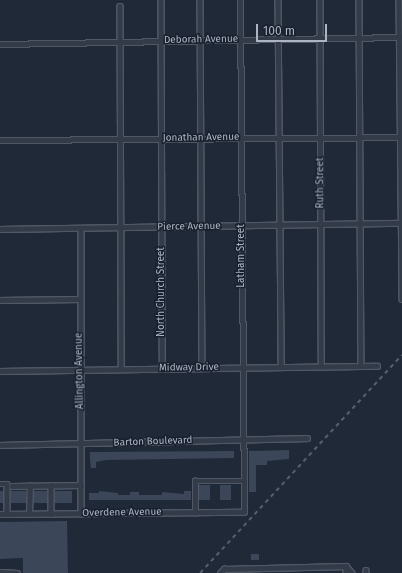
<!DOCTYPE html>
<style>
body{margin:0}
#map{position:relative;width:402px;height:573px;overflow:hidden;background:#1f2938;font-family:"Fira Sans",sans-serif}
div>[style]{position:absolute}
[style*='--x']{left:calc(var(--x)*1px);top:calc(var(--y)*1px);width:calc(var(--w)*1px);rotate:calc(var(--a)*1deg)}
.building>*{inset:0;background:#3b4659;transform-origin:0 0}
.roads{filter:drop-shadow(1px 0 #505866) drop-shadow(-1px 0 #505866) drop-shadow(0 1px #505866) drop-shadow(0 -1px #505866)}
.minor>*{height:4.5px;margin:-2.25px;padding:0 2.25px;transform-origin:2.25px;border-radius:2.25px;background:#333b49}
.rail>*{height:1.5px;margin-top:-0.75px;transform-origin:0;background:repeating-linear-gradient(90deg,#555f70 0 4px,transparent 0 8px)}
span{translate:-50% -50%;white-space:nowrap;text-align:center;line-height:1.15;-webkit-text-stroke:3px #19202d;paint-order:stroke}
.street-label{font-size:10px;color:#adb5c5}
.scale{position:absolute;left:256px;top:24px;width:71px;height:18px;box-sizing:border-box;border:2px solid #adb5c5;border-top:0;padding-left:5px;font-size:12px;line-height:14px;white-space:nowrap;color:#adb5c5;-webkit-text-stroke:3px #19202d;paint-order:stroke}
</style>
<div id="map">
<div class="building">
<div style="clip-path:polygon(289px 450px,289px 459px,267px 461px,267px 465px,256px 465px,256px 492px,249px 492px,249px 451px)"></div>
<div style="clip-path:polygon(234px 451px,234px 458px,106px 460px,96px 462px,96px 468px,91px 468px,90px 460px,90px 452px,98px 452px)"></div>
<div style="left:199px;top:485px;width:11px;height:15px"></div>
<div style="left:220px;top:485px;width:11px;height:15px"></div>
<div style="left:0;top:491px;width:3px;height:12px"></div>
<div style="left:11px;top:491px;width:15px;height:12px"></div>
<div style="left:34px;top:491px;width:13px;height:12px"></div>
<div style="left:55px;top:491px;width:17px;height:12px"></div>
<div style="clip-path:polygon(99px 491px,118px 493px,118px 495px,130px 495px,130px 492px,139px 492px,139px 495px,162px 495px,162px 492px,184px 494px,184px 491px,191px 491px,191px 500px,89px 500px,89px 493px,99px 493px)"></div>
<div style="clip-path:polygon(67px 521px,68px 573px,23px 573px,23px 558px,0 559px,0 522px)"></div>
<div style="left:251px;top:554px;width:8px;height:6px"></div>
</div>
<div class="roads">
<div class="minor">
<div style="--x:161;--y:0;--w:368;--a:89.8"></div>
<div style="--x:200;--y:0;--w:368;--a:89.7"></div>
<div style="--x:278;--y:0;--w:367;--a:89.5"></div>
<div style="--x:320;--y:0;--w:366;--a:89.8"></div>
<div style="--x:359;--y:0;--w:366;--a:89.7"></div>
<div style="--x:399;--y:0;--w:299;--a:89.4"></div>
<div style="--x:120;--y:6;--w:363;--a:89.8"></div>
<div style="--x:0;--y:44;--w:402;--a:-1"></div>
<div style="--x:0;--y:140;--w:402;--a:-0.4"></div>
<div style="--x:0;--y:229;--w:402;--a:-0.9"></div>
<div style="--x:81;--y:229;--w:285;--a:90"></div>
<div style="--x:0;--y:300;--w:79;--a:-0.7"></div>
<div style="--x:0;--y:371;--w:377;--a:-0.8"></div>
<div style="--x:0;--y:445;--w:307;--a:-1.3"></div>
<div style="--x:0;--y:484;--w:7;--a:0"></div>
<div style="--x:7;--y:484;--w:30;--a:90"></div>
<div style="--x:51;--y:485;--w:29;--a:90"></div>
<div style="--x:12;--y:486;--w:69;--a:-0.8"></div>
<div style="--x:195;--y:513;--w:32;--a:-90"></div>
<div style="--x:195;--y:481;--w:48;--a:0"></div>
<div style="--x:0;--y:514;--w:244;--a:-0.5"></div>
<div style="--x:244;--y:512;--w:512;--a:-90.45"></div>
<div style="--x:29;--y:514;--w:28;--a:-88"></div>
<div style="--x:346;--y:566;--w:9;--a:49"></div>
<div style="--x:366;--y:570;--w:3;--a:90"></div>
<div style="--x:0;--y:572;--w:17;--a:3"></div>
<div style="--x:220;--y:573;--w:6;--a:-45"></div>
<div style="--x:224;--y:569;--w:122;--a:-1.4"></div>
<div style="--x:346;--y:566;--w:7;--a:90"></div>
</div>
</div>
<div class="rail">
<div style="--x:200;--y:573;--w:297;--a:-47.2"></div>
</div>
<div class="street-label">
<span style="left:201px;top:40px;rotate:-1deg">Deborah Avenue</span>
<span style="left:201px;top:138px;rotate:-1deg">Jonathan Avenue</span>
<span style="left:321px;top:183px;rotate:-90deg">Ruth Street</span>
<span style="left:189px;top:227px;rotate:-1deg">Pierce Avenue</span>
<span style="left:242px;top:256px;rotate:-90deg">Latham Street</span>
<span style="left:162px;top:292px;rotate:-90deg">North Church Street</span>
<span style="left:189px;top:368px;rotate:-1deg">Midway Drive</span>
<span style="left:80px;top:371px;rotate:-91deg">Allington Avenue</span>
<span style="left:153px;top:442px;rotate:-2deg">Barton Boulevard</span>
<span style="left:122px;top:513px;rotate:-1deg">Overdene Avenue</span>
</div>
<div class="scale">100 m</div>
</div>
